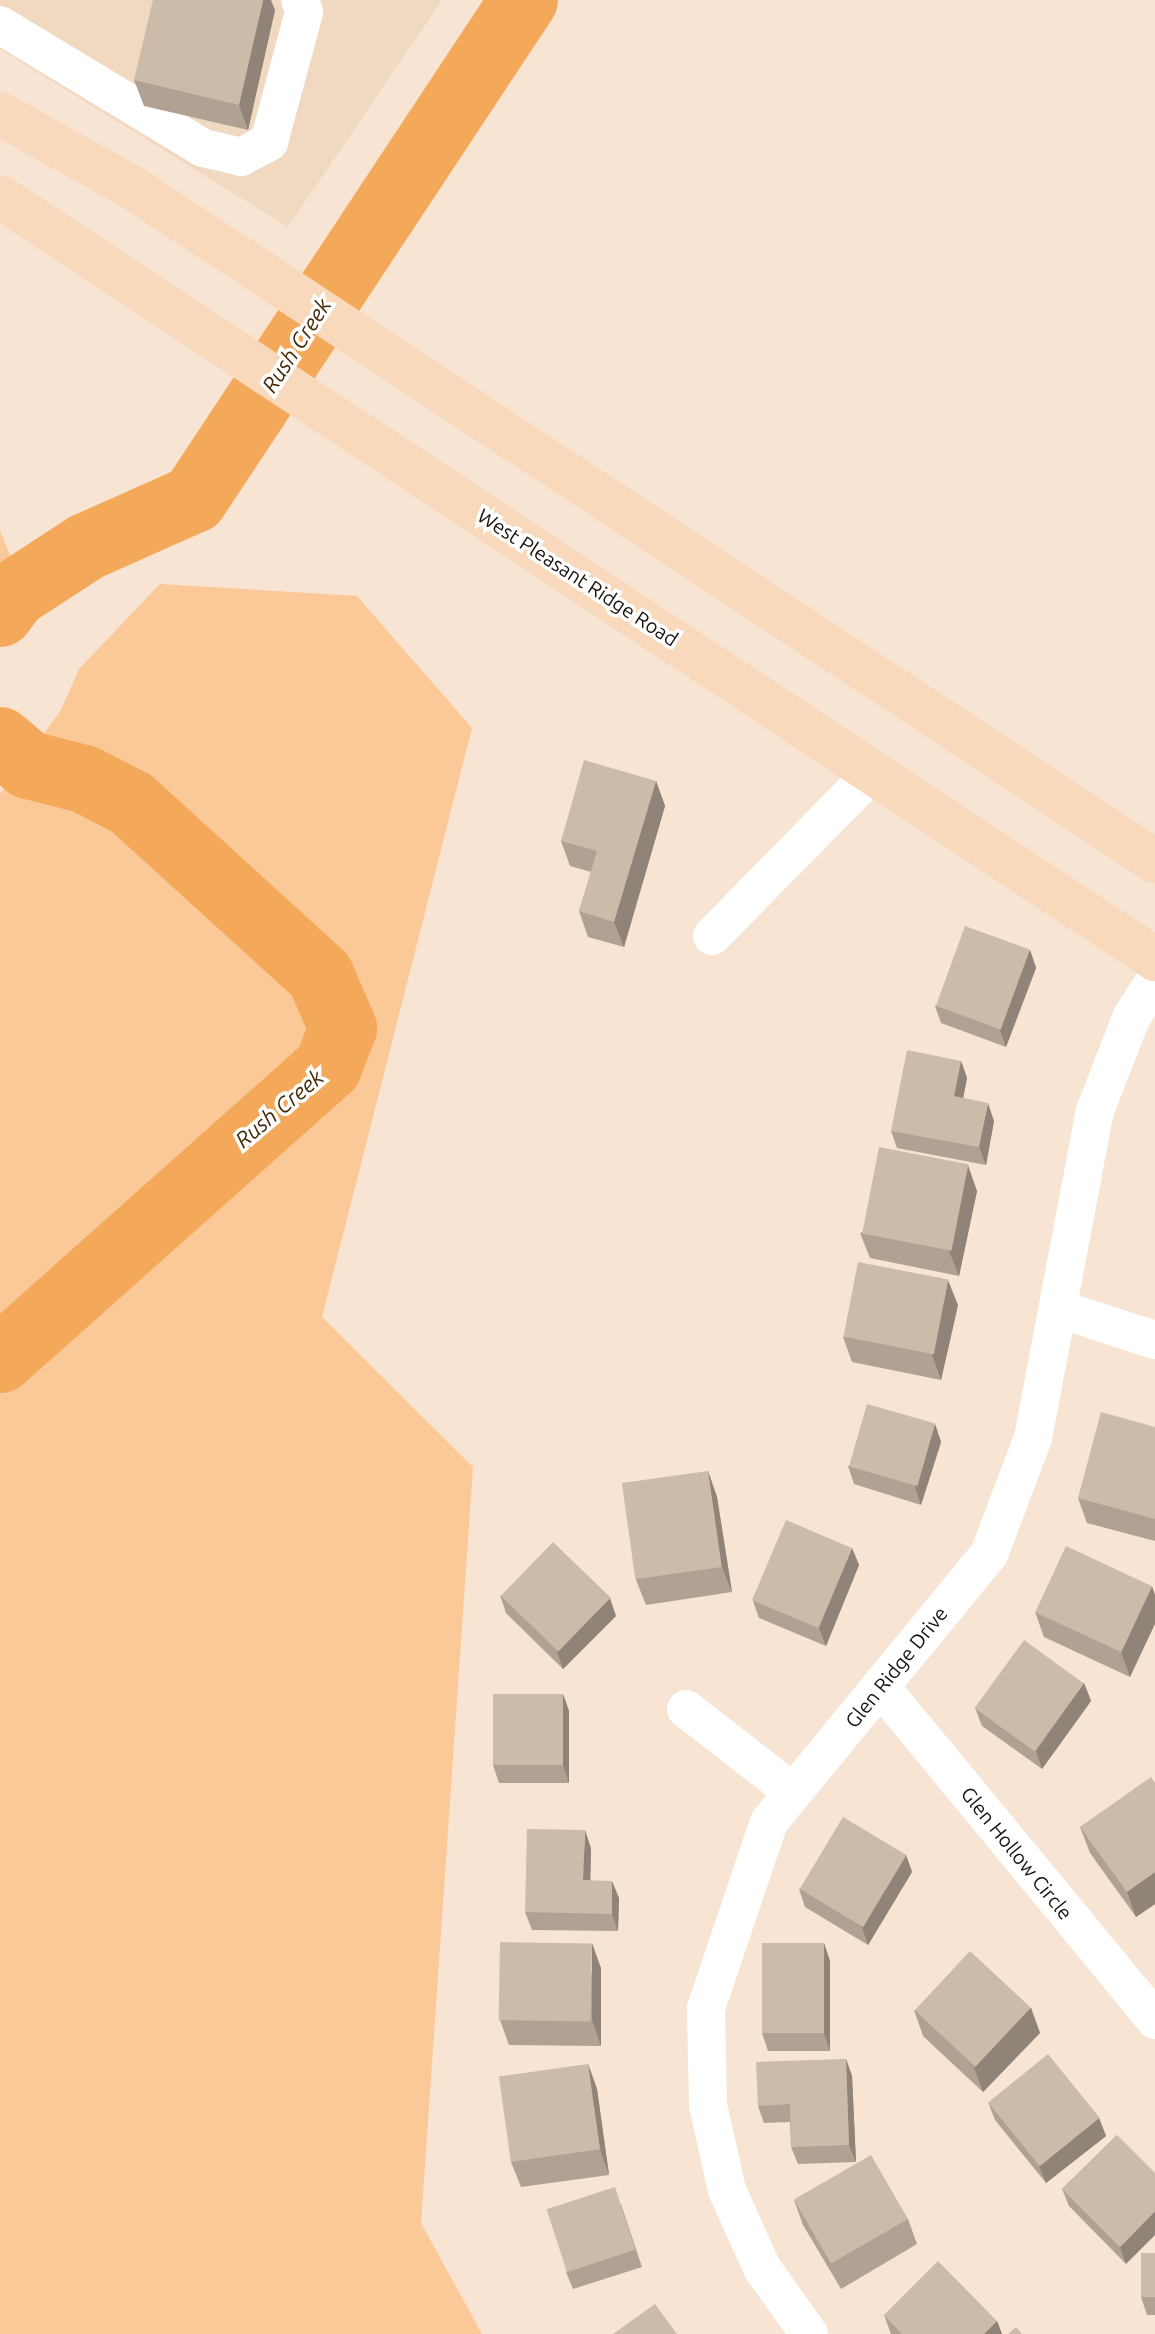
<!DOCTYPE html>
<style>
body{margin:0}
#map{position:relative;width:1155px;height:2334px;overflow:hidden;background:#f7e4d2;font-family:Ubuntu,sans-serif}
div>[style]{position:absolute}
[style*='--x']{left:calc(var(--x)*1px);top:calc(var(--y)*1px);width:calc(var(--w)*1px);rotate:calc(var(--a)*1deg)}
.built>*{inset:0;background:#f1d8c1}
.green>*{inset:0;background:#fbc897}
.river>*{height:68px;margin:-34px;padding:0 34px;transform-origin:34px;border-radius:34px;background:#f4a95a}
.minor>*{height:38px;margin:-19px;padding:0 19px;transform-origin:19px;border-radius:19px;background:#fff}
.major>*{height:44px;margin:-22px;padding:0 22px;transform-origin:22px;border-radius:22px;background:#f8d9bb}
.wall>*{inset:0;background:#b0a192}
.shaded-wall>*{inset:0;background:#908377}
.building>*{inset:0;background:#cdbbaa;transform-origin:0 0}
span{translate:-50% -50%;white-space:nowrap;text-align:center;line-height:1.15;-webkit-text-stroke:7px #fff;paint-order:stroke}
.street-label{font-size:20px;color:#1a130d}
.water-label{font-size:22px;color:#452805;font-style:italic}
</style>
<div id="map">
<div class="built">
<div style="clip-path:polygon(0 0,442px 0,288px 227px,0 49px)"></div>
</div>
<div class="green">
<div style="clip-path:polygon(0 531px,14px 565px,0 574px)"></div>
<div style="clip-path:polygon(160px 584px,357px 596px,472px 728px,322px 1317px,473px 1467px,421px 2223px,482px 2334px,0 2334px,0 794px,61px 710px,79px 669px)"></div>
</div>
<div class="river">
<div style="--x:0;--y:613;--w:24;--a:-54"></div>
<div style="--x:14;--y:594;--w:86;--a:-33.1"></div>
<div style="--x:86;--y:547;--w:118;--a:-24"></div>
<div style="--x:194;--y:499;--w:598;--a:-56.52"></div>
<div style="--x:0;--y:741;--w:38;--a:40"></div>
<div style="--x:29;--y:765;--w:57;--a:14.3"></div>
<div style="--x:84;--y:779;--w:53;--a:27.1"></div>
<div style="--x:131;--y:803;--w:256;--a:42.3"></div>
<div style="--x:320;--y:975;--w:58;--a:66.5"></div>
<div style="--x:343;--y:1028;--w:42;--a:111"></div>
<div style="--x:328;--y:1067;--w:439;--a:138.3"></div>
</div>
<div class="minor">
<div style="--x:0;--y:25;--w:237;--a:31.2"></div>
<div style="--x:203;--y:148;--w:39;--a:13"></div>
<div style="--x:241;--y:157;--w:32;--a:-28"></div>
<div style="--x:269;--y:142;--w:135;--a:-74.9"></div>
<div style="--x:304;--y:12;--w:13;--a:-108"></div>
<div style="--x:712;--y:936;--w:230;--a:-45.5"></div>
<div style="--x:1062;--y:1310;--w:98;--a:17.9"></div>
<div style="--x:880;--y:1686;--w:433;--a:50.5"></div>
<div style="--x:686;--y:1709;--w:135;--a:37.8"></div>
<div style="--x:809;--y:2334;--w:81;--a:-125.5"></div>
<div style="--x:762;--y:2268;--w:85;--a:-114.2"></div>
<div style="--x:727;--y:2190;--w:87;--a:-102.6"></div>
<div style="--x:708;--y:2105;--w:97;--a:-91.2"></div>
<div style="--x:706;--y:2008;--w:196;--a:-71.3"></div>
<div style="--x:769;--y:1822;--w:347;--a:-50.6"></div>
<div style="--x:989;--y:1554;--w:124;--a:-69.2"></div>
<div style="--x:1033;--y:1438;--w:333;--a:-79.3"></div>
<div style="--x:1095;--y:1111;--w:100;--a:-68.8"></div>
<div style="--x:1131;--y:1018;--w:45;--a:-57.7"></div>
</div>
<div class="major">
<div style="--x:0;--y:114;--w:152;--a:29.1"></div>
<div style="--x:133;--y:188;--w:1224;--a:33.37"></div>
<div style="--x:0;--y:197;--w:1384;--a:33.41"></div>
</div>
<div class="wall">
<div style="clip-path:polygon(275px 10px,248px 130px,144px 106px,134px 80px)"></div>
<div style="clip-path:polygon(656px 781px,665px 806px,624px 947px,588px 937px,579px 911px,591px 872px,570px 866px,561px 841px)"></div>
<div style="clip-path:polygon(1030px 950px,1036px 968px,1006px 1047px,941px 1023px,935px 1006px)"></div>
<div style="clip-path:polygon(961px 1061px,967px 1078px,963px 1098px,994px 1121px,986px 1165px,897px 1148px,891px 1131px)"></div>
<div style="clip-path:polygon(977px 1191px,959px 1276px,870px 1258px,860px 1233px)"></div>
<div style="clip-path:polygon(958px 1305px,941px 1380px,852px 1362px,843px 1337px)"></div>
<div style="clip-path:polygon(935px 1424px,941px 1442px,921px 1505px,854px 1484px,848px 1466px)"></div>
<div style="clip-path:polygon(1155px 1427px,1155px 1541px,1087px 1523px,1078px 1498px)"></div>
<div style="clip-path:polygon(708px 1471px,717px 1497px,732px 1592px,646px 1605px,636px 1580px)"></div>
<div style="clip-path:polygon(852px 1548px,859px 1565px,826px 1646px,759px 1618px,753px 1601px)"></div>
<div style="clip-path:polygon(1152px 1586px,1130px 1677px,1044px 1637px,1035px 1612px)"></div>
<div style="clip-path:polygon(500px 1595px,616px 1616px,563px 1669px,506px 1613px)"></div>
<div style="clip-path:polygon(1084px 1683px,1091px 1701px,1042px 1769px,982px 1726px,975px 1708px)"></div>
<div style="clip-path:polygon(563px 1694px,569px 1711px,569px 1783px,499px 1783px,493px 1765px)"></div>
<div style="clip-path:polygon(1155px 1783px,1155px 1904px,1136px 1917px,1090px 1853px,1080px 1827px)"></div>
<div style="clip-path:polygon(591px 1848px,590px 1880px,619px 1898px,618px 1931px,532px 1930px,525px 1912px)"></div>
<div style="clip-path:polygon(906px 1855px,912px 1872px,868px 1945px,805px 1907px,799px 1889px)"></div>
<div style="clip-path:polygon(824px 1943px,830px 1961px,830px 2051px,768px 2051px,762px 2033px)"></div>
<div style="clip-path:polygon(601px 1968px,601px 2046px,509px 2045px,500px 2020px)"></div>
<div style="clip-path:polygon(1031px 2008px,1040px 2033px,983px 2092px,923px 2036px,914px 2010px)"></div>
<div style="clip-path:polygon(846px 2059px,852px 2076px,856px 2162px,798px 2164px,791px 2147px,790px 2122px,764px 2123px,758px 2106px)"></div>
<div style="clip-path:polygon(588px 2064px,597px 2089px,609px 2175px,521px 2187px,511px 2162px)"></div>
<div style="clip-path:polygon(988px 2102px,1099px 2118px,1106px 2136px,1046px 2183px,995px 2120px)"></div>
<div style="clip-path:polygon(1117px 2135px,1126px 2264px,1069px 2206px,1062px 2189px)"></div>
<div style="clip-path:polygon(794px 2200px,908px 2219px,917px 2244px,841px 2289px,803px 2225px)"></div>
<div style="clip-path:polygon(621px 2204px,642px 2267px,573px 2289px,566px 2272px)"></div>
<div style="clip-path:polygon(1155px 2253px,1155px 2315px,1147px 2315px,1141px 2297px)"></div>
<div style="clip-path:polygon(884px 2315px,997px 2321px,1002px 2334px,891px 2334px)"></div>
</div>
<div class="shaded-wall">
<div style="clip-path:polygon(263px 0,271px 0,275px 10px,248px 130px,239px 105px)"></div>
<div style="clip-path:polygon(656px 781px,665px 806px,624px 947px,614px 922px)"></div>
<div style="clip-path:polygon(1030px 950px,1036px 968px,1006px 1047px,1000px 1030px)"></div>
<div style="clip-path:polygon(961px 1061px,967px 1078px,960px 1114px,954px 1096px)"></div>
<div style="clip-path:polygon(988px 1103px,994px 1121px,986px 1165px,979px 1147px)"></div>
<div style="clip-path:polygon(968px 1165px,977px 1191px,959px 1276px,949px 1251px)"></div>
<div style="clip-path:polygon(948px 1280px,958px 1305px,941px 1380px,932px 1355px)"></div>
<div style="clip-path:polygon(935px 1424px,941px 1442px,921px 1505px,915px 1487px)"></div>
<div style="clip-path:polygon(708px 1471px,717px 1497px,732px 1592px,722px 1567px)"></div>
<div style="clip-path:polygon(852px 1548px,859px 1565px,826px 1646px,819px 1628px)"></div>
<div style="clip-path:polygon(1152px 1586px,1155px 1595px,1155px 1624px,1130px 1677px,1121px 1652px)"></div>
<div style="clip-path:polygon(610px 1598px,616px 1616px,563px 1669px,557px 1652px)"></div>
<div style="clip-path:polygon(1084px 1683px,1091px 1701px,1042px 1769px,1036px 1751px)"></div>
<div style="clip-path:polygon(563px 1694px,569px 1711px,569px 1783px,563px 1765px)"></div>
<div style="clip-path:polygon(585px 1830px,591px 1848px,590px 1898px,583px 1880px)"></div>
<div style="clip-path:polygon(906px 1855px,912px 1872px,868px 1945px,862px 1927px)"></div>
<div style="clip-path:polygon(1155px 1872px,1155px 1904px,1136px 1917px,1127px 1892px)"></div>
<div style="clip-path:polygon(612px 1881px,619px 1898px,618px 1931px,612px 1914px)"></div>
<div style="clip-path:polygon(592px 1943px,601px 1968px,601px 2046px,592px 2020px)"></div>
<div style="clip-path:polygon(824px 1943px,830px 1961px,830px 2051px,824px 2033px)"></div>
<div style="clip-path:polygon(1031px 2008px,1040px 2033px,983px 2092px,974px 2067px)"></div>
<div style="clip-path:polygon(846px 2059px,852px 2076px,856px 2162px,849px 2145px)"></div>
<div style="clip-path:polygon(588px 2064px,597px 2089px,609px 2175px,600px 2149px)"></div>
<div style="clip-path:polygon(1099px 2118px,1106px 2136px,1046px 2183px,1039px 2166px)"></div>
<div style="clip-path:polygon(1155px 2211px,1155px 2235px,1126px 2264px,1120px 2247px)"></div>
<div style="clip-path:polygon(997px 2321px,1002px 2334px,984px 2334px)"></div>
</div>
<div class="building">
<div style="clip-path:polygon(153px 0,263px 0,239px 105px,134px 80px)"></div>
<div style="clip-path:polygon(584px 760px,656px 781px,614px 922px,579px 911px,597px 851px,561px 841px)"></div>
<div style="left:965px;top:926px;width:69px;height:85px;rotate:20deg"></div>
<div style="clip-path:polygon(907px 1050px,961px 1061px,954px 1096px,988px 1103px,979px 1147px,891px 1131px)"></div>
<div style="left:879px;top:1147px;width:91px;height:88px;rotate:11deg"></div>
<div style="left:858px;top:1262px;width:92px;height:76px;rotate:11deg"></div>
<div style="left:867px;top:1404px;width:71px;height:65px;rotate:16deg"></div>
<div style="clip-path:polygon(1101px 1412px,1155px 1427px,1155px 1519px,1078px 1498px)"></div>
<div style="left:708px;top:1471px;width:97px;height:87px;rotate:82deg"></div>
<div style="left:786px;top:1520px;width:72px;height:87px;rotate:23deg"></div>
<div style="left:553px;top:1542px;width:80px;height:75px;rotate:44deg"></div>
<div style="left:1066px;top:1546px;width:95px;height:73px;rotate:25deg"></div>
<div style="left:1024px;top:1640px;width:74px;height:84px;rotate:36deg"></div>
<div style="left:493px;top:1694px;width:70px;height:71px"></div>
<div style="clip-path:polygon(1151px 1777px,1155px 1783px,1155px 1872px,1127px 1892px,1080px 1827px)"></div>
<div style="left:843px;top:1817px;width:74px;height:84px;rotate:31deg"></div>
<div style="clip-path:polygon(527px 1829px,585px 1830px,583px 1880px,612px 1881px,612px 1914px,525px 1912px)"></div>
<div style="left:500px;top:1942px;width:92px;height:78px;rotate:1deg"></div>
<div style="left:762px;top:1943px;width:62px;height:90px"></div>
<div style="left:970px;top:1951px;width:83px;height:81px;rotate:43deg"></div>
<div style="left:1048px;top:2054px;width:82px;height:77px;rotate:51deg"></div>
<div style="clip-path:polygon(846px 2059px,849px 2145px,791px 2147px,790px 2104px,758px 2106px,756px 2062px)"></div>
<div style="left:588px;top:2064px;width:86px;height:90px;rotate:82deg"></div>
<div style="clip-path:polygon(1117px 2135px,1155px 2173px,1155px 2211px,1120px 2247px,1062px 2189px)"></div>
<div style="left:871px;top:2155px;width:74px;height:89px;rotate:60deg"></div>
<div style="left:615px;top:2187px;width:66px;height:72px;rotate:72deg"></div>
<div style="left:1141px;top:2253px;width:14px;height:44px"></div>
<div style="clip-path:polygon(938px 2261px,997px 2321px,984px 2334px,902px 2334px,884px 2315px)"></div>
<div style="clip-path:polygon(655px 2304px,677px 2334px,613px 2334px)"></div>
<div style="clip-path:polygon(1016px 2327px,1022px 2334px,1008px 2334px)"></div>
</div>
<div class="street-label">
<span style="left:578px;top:577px;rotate:33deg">West Pleasant Ridge Road</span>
<span style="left:896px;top:1667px;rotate:-51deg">Glen Ridge Drive</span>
<span style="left:1017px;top:1853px;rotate:51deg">Glen Hollow Circle</span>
</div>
<div class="water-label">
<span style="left:296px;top:345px;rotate:-57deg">Rush Creek</span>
<span style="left:279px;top:1108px;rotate:-40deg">Rush Creek</span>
</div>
</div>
